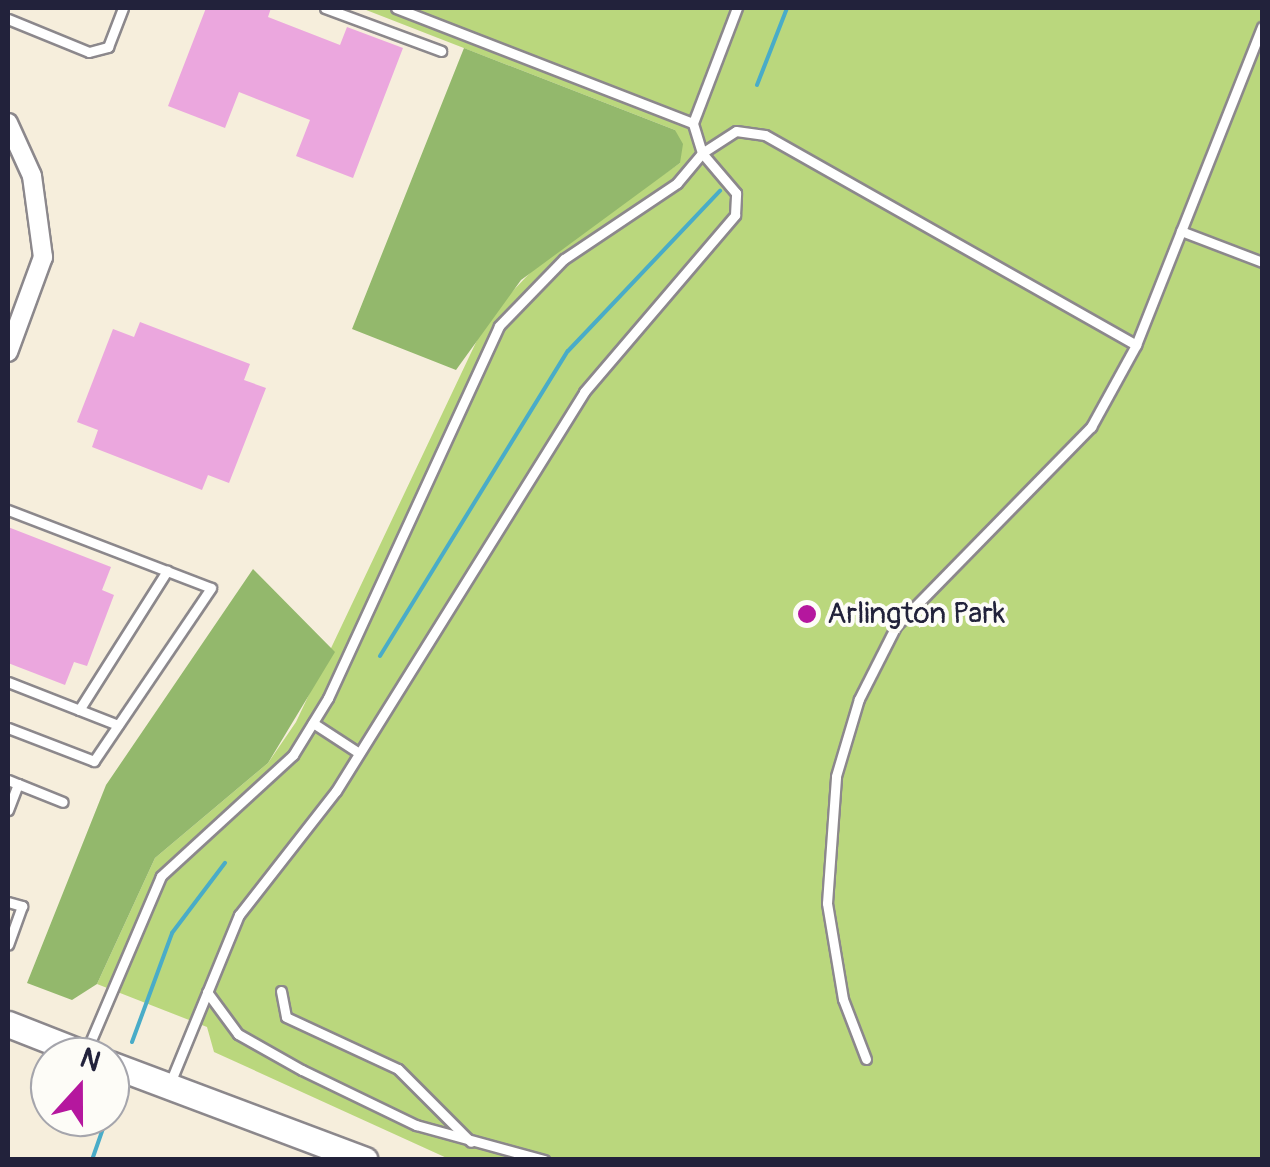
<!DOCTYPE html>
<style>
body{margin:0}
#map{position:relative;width:1270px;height:1167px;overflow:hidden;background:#f6eedc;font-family:Pangolin,sans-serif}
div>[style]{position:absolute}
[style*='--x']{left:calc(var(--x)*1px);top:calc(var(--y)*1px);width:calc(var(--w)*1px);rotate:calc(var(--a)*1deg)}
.green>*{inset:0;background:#bad77d}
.forest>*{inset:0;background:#93b86c}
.stream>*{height:4px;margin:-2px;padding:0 2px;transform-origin:2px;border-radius:2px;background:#49acc8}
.building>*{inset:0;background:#eba7de}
.roads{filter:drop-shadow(2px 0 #8c888c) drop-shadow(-2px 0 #8c888c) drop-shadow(0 2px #8c888c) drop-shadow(0 -2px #8c888c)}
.service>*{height:9px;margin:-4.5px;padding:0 4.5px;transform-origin:4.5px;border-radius:4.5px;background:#fff}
.minor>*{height:18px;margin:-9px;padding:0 9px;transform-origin:9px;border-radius:9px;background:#fff}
.secondary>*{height:25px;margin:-12.5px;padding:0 12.5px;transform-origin:12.5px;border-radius:12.5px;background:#fff}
.dots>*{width:28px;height:28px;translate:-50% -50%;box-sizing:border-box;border:5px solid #fdfcf7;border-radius:50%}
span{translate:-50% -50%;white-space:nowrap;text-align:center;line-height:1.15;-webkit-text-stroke:8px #fdfcf7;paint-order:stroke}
.poi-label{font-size:30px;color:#22223b}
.left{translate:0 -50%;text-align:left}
.frame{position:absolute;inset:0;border:10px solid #22223b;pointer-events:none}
.north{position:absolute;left:30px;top:1037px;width:100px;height:100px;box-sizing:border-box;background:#fdfcf7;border:2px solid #a5a5ac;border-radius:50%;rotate:21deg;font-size:28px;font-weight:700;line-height:40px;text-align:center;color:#22223b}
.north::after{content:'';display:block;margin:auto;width:35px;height:45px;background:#b5179e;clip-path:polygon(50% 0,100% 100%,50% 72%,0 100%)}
</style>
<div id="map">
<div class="green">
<div style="clip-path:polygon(361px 8px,1262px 8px,1262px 1159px,449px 1159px,214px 1052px,207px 1027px,97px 984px,155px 858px,268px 763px,296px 722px,488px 317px,547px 255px,680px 163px,675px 130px)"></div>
</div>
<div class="forest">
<div style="clip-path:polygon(464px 48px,675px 130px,683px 144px,680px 163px,521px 280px,456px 370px,352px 329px)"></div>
<div style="clip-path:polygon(253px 569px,335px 652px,268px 763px,155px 858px,97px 984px,72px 1000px,27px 983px,106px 785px)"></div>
</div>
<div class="stream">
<div style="--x:757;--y:85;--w:83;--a:-68.7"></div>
<div style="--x:380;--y:656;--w:358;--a:-58.4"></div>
<div style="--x:568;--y:351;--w:221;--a:-46.5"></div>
<div style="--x:132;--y:1042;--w:116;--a:-69.8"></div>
<div style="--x:172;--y:933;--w:88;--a:-52.9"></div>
<div style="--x:110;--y:1104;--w:9;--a:-72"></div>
<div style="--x:92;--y:1160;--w:46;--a:-70.8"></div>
</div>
<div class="building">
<div style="clip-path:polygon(206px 8px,271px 8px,268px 17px,340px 45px,347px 27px,403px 48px,353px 178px,296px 156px,310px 120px,239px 92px,225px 128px,168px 106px)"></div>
<div style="clip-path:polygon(140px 322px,250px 364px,244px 380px,266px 388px,229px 483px,208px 475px,202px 490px,92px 447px,98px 430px,77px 422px,113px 329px,134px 337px)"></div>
<div style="clip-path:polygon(8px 527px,111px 567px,102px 590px,114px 595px,87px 666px,74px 662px,65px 685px,8px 663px)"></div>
</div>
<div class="roads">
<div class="service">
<div style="--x:325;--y:8;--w:124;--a:20.3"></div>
<div style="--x:396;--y:8;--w:318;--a:21.2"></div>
<div style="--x:8;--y:19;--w:87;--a:22.2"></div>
<div style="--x:89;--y:52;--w:20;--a:-15"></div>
<div style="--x:108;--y:47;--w:42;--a:-69"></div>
<div style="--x:1181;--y:231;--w:87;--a:20.9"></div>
<div style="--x:8;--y:510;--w:217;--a:21"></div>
<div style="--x:211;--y:588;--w:209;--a:124.1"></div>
<div style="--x:94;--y:761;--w:92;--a:-159"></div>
<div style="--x:8;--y:682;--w:118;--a:21.4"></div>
<div style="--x:79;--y:710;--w:165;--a:-57.7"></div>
<div style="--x:313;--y:723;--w:55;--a:33.1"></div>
<div style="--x:8;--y:780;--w:11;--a:22"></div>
<div style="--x:18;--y:784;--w:28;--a:111"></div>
<div style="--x:18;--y:784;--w:48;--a:21.8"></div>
<div style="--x:8;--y:902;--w:15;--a:16"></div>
<div style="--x:22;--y:906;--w:41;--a:109.7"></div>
<div style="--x:281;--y:991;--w:26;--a:79"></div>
<div style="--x:286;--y:1017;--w:123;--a:24.9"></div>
<div style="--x:398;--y:1069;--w:103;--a:45"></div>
<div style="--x:207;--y:992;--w:52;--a:53.6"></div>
<div style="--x:238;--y:1034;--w:73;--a:29.4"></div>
<div style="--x:302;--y:1070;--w:127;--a:25.8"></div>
<div style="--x:416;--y:1125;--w:133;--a:15.3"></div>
<div style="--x:86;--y:1052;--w:191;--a:-66.9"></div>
<div style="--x:161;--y:876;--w:179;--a:-42.5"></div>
<div style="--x:293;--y:755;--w:67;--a:-58.4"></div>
<div style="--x:328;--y:698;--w:409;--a:-65.3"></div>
<div style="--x:499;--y:326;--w:93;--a:-45.9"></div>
<div style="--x:564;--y:259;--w:136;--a:-33.9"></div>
<div style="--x:677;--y:183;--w:39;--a:-50"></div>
<div style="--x:702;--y:153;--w:40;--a:-32.9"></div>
<div style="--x:736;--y:131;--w:29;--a:8"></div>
<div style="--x:765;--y:135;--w:426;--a:29.5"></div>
<div style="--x:866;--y:1059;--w:64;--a:-111"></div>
<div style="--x:843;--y:999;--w:97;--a:-99.5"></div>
<div style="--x:827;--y:903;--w:127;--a:-85.9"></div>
<div style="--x:836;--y:776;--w:80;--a:-73.4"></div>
<div style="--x:859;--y:699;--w:82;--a:-63.1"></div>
<div style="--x:896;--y:626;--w:279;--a:-45.6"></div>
<div style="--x:1091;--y:427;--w:94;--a:-61.2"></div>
<div style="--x:1136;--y:345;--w:342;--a:-68.4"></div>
<div style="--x:170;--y:1083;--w:182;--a:-67.7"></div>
<div style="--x:239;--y:915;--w:157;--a:-52"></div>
<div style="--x:336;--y:791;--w:470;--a:-58.1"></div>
<div style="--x:584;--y:392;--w:233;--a:-49.5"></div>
<div style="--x:735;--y:215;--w:22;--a:-87"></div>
<div style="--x:736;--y:193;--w:52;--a:-130.4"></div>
<div style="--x:702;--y:153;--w:31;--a:-107"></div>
<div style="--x:693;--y:123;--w:123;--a:-69.1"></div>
</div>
<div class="minor">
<div style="--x:8;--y:123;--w:58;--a:65.6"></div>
<div style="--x:32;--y:176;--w:82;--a:82.3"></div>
<div style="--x:43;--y:257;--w:101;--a:110.2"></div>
</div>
<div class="secondary">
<div style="--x:8;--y:1024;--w:90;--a:21.4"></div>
<div style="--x:110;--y:1064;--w:272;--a:20.6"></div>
</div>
</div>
<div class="dots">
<div style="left:807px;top:614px;background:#b5179e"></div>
</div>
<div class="poi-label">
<span class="left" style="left:827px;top:614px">Arlington Park</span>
</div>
<div class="frame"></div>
<div class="north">N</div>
</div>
